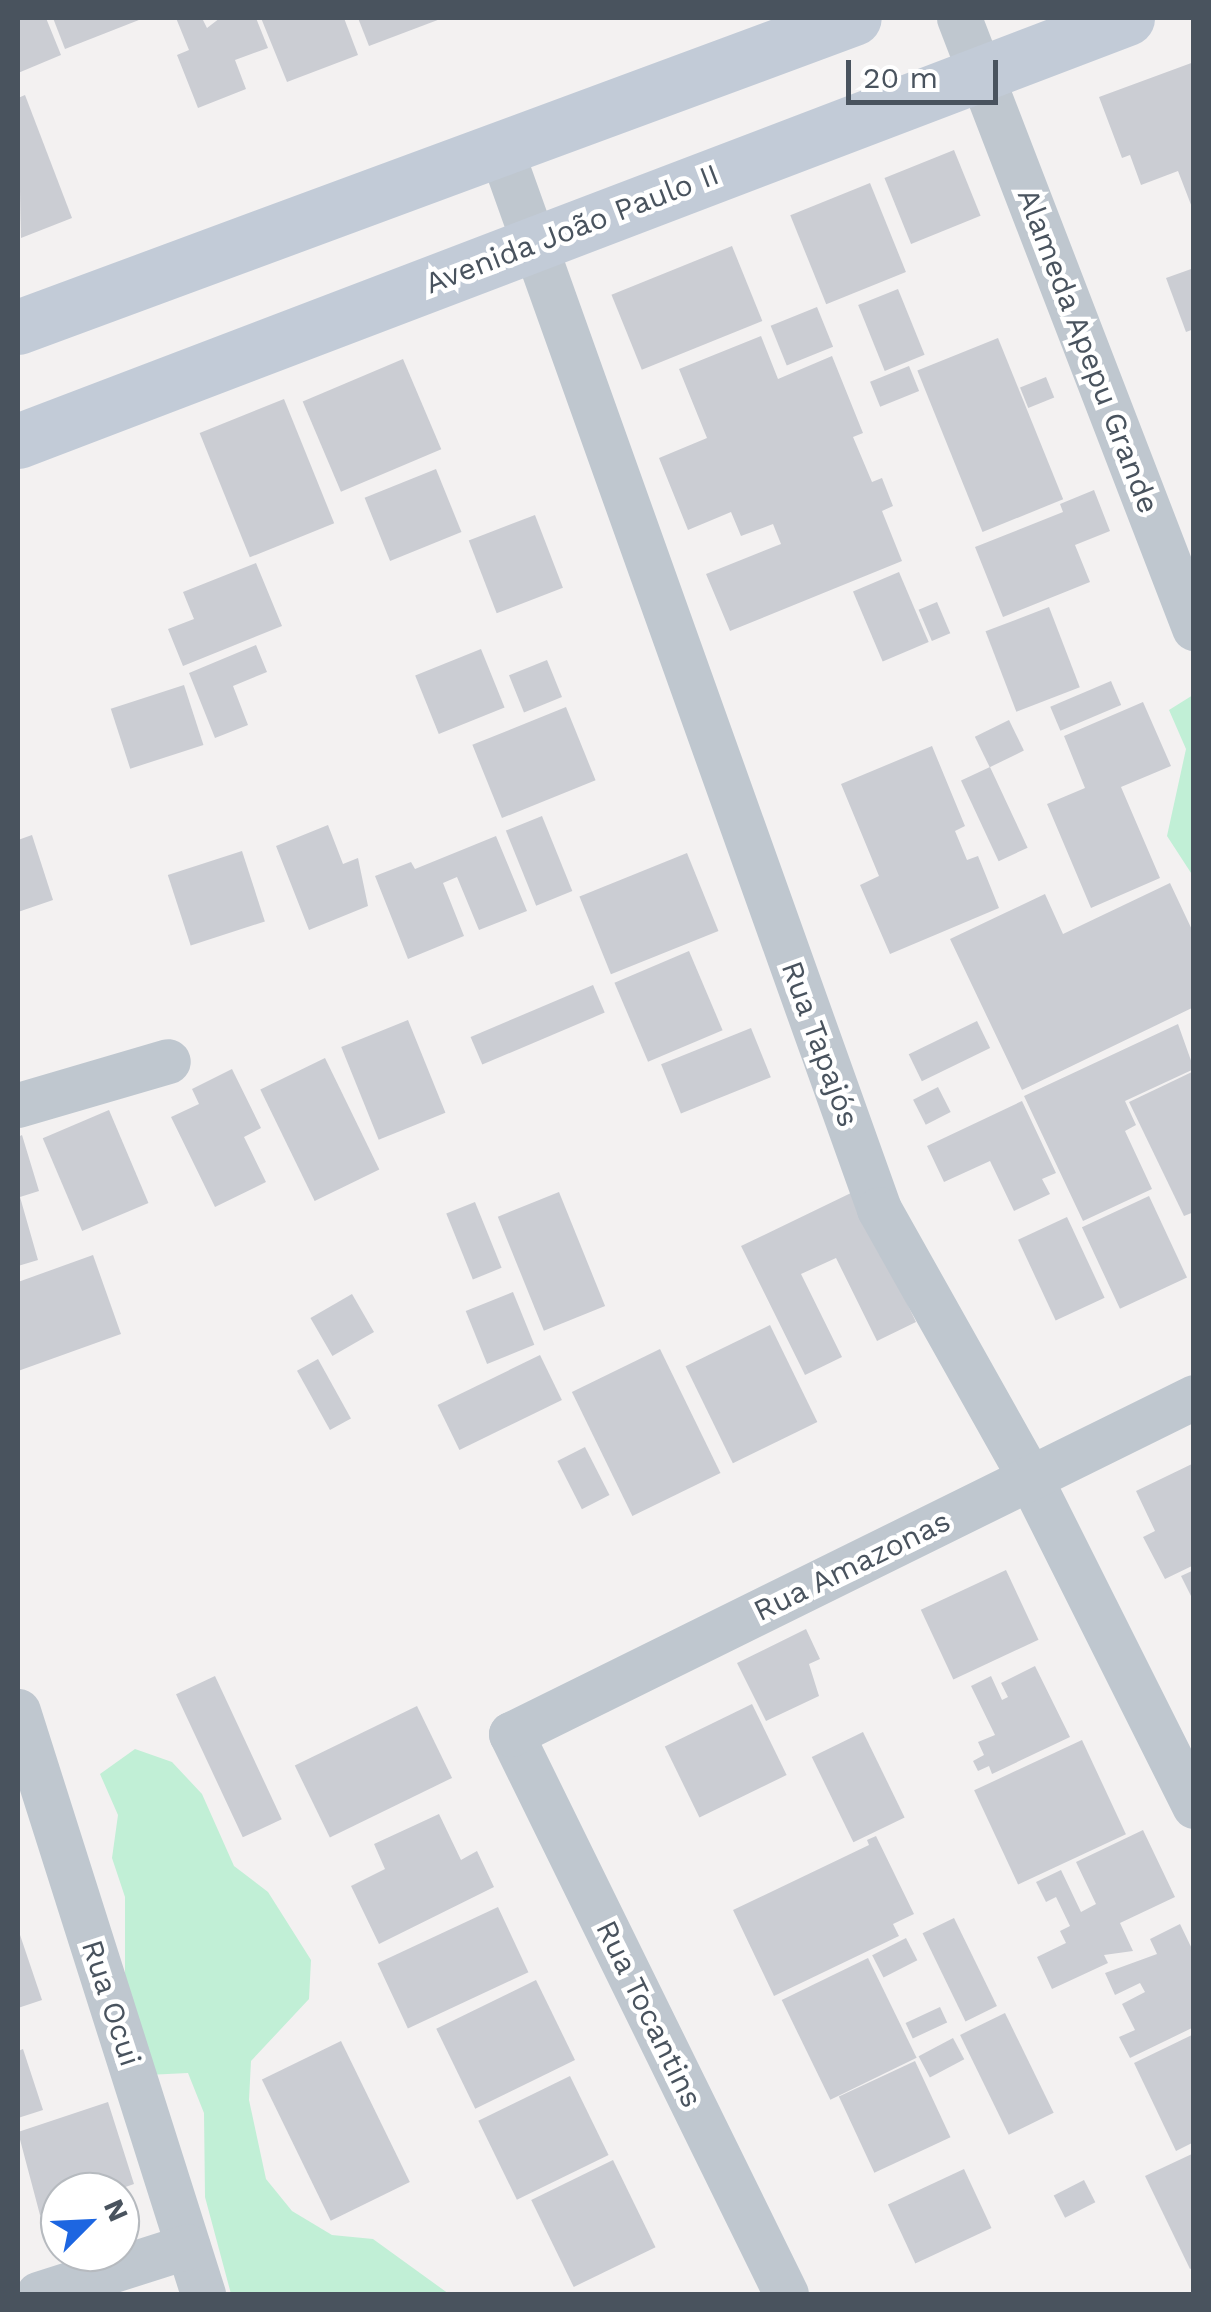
<!DOCTYPE html>
<meta charset="utf-8">
<style>
body{margin:0}
#map{position:relative;width:1211px;height:2312px;overflow:hidden;background:#f3f1f1;font-family:"Work Sans",sans-serif}
div>[style]{position:absolute}
[style*='--x']{left:calc(var(--x)*1px);top:calc(var(--y)*1px);width:calc(var(--w)*1px);rotate:calc(var(--a)*1deg)}
.green>*{inset:0;background:#c1efd6}
.building>*{inset:0;background:#cbcdd3;transform-origin:0 0}
.minor>*{height:45px;margin:-22.5px;padding:0 22.5px;transform-origin:22.5px;border-radius:22.5px;background:#bfc7cf}
.secondary>*{height:55px;margin:-27.5px;padding:0 27.5px;transform-origin:27.5px;border-radius:27.5px;background:#c2cbd7}
span{translate:-50% -50%;white-space:nowrap;text-align:center;line-height:1.15;-webkit-text-stroke:9px #fff;paint-order:stroke}
.street-label{font-size:30px;color:#49535e}
.frame{position:absolute;inset:0;border:20px solid #49535e;pointer-events:none}
.north{position:absolute;left:40px;top:2172px;width:100px;height:100px;box-sizing:border-box;background:#fff;border:2px solid #b6babf;border-radius:50%;rotate:66deg;font-size:28px;font-weight:700;line-height:40px;text-align:center;color:#49535e}
.north::after{content:'';display:block;margin:auto;width:35px;height:45px;background:#1d66e1;clip-path:polygon(50% 0,100% 100%,50% 72%,0 100%)}
.scale{position:absolute;left:846px;top:60px;width:152px;height:45px;box-sizing:border-box;border:5px solid #49535e;border-top:0;padding-left:12px;font-size:30px;line-height:35px;white-space:nowrap;color:#49535e;-webkit-text-stroke:8px #fff;paint-order:stroke}
</style>
<div id="map">
<div class="green">
<div style="clip-path:polygon(1193px 695px,1193px 876px,1167px 836px,1186px 749px,1169px 710px)"></div>
<div style="clip-path:polygon(135px 1749px,172px 1762px,202px 1794px,234px 1866px,268px 1892px,311px 1960px,309px 1999px,251px 2061px,249px 2100px,266px 2179px,292px 2211px,332px 2235px,373px 2239px,449px 2294px,231px 2294px,205px 2197px,204px 2113px,188px 2073px,147px 2075px,125px 1985px,125px 1897px,112px 1858px,118px 1815px,100px 1774px)"></div>
</div>
<div class="building">
<div style="clip-path:polygon(18px 18px,46px 18px,61px 55px,18px 73px)"></div>
<div style="clip-path:polygon(53px 18px,144px 18px,65px 49px)"></div>
<div style="clip-path:polygon(176px 18px,202px 18px,207px 28px,220px 18px,256px 18px,268px 48px,235px 60px,246px 89px,198px 108px,177px 55px,189px 50px)"></div>
<div style="clip-path:polygon(261px 18px,344px 18px,358px 55px,287px 82px)"></div>
<div style="clip-path:polygon(358px 18px,443px 18px,369px 46px)"></div>
<div style="clip-path:polygon(1194px 62px,1194px 210px,1193px 210px,1178px 171px,1141px 185px,1130px 155px,1122px 158px,1099px 97px)"></div>
<div style="clip-path:polygon(25px 95px,72px 218px,21px 238px,18px 98px)"></div>
<div style="left:954px;top:150px;width:71px;height:75px;rotate:68deg"></div>
<div style="left:870px;top:183px;width:96px;height:86px;rotate:68deg"></div>
<div style="left:732px;top:246px;width:81px;height:130px;rotate:68deg"></div>
<div style="clip-path:polygon(1194px 268px,1194px 329px,1186px 332px,1166px 278px)"></div>
<div style="left:898px;top:289px;width:71px;height:43px;rotate:68deg"></div>
<div style="left:817px;top:307px;width:43px;height:50px;rotate:68deg"></div>
<div style="clip-path:polygon(761px 336px,778px 379px,832px 356px,863px 433px,853px 437px,872px 482px,882px 478px,893px 506px,882px 511px,902px 561px,730px 631px,706px 574px,781px 544px,773px 524px,741px 536px,731px 512px,688px 530px,659px 458px,707px 438px,679px 369px)"></div>
<div style="left:998px;top:338px;width:174px;height:87px;rotate:68deg"></div>
<div style="left:403px;top:359px;width:98px;height:109px;rotate:67deg"></div>
<div style="left:909px;top:366px;width:27px;height:42px;rotate:68deg"></div>
<div style="left:1046px;top:377px;width:22px;height:28px;rotate:68deg"></div>
<div style="left:284px;top:399px;width:134px;height:91px;rotate:68deg"></div>
<div style="left:436px;top:469px;width:68px;height:77px;rotate:68deg"></div>
<div style="clip-path:polygon(1094px 490px,1110px 531px,1075px 545px,1090px 582px,1003px 617px,975px 547px,1063px 512px,1060px 504px)"></div>
<div style="left:535px;top:515px;width:78px;height:71px;rotate:69deg"></div>
<div style="clip-path:polygon(256px 563px,282px 626px,183px 666px,168px 629px,194px 619px,183px 592px)"></div>
<div style="left:899px;top:572px;width:76px;height:50px;rotate:67deg"></div>
<div style="left:937px;top:602px;width:34px;height:20px;rotate:67deg"></div>
<div style="left:1049px;top:607px;width:86px;height:68px;rotate:69deg"></div>
<div style="clip-path:polygon(256px 645px,267px 672px,233px 686px,248px 725px,215px 738px,189px 673px)"></div>
<div style="left:481px;top:649px;width:63px;height:71px;rotate:68deg"></div>
<div style="left:547px;top:660px;width:40px;height:41px;rotate:68deg"></div>
<div style="left:1111px;top:681px;width:26px;height:66px;rotate:67deg"></div>
<div style="left:184px;top:685px;width:63px;height:77px;rotate:72deg"></div>
<div style="clip-path:polygon(1143px 702px,1171px 766px,1121px 787px,1160px 878px,1091px 908px,1047px 804px,1085px 788px,1064px 736px)"></div>
<div style="left:566px;top:707px;width:79px;height:101px;rotate:68deg"></div>
<div style="left:1009px;top:720px;width:34px;height:38px;rotate:64deg"></div>
<div style="clip-path:polygon(932px 746px,965px 826px,955px 831px,967px 860px,978px 856px,999px 908px,890px 954px,860px 885px,879px 876px,841px 784px)"></div>
<div style="left:990px;top:767px;width:89px;height:32px;rotate:65deg"></div>
<div style="left:542px;top:816px;width:81px;height:39px;rotate:68deg"></div>
<div style="clip-path:polygon(328px 825px,343px 864px,358px 858px,368px 906px,309px 930px,276px 846px)"></div>
<div style="clip-path:polygon(32px 835px,53px 900px,18px 912px,18px 840px)"></div>
<div style="clip-path:polygon(496px 836px,527px 911px,479px 930px,457px 877px,443px 883px,464px 936px,408px 959px,375px 876px,411px 862px,415px 869px)"></div>
<div style="left:242px;top:851px;width:74px;height:78px;rotate:72deg"></div>
<div style="left:687px;top:853px;width:84px;height:116px;rotate:68deg"></div>
<div style="clip-path:polygon(1170px 883px,1194px 934px,1194px 1007px,1022px 1090px,950px 939px,1045px 894px,1063px 934px)"></div>
<div style="left:689px;top:951px;width:86px;height:81px;rotate:67deg"></div>
<div style="left:593px;top:985px;width:30px;height:133px;rotate:67deg"></div>
<div style="left:408px;top:1020px;width:100px;height:72px;rotate:68deg"></div>
<div style="left:977px;top:1021px;width:30px;height:76px;rotate:64deg"></div>
<div style="clip-path:polygon(1178px 1024px,1194px 1069px,1125px 1101px,1136px 1125px,1125px 1131px,1152px 1189px,1083px 1221px,1024px 1096px)"></div>
<div style="left:751px;top:1028px;width:53px;height:97px;rotate:68deg"></div>
<div style="left:325px;top:1058px;width:124px;height:72px;rotate:64deg"></div>
<div style="clip-path:polygon(232px 1069px,261px 1128px,244px 1137px,266px 1182px,215px 1207px,171px 1117px,199px 1104px,192px 1089px)"></div>
<div style="clip-path:polygon(1194px 1071px,1194px 1212px,1184px 1216px,1129px 1102px)"></div>
<div style="left:938px;top:1087px;width:28px;height:28px;rotate:63deg"></div>
<div style="clip-path:polygon(1022px 1101px,1056px 1173px,1042px 1179px,1050px 1194px,1014px 1211px,990px 1161px,944px 1182px,927px 1146px)"></div>
<div style="left:109px;top:1110px;width:101px;height:72px;rotate:67deg"></div>
<div style="clip-path:polygon(22px 1135px,39px 1191px,20px 1197px,38px 1260px,18px 1266px,18px 1137px)"></div>
<div style="left:559px;top:1192px;width:123px;height:66px;rotate:68deg"></div>
<div style="clip-path:polygon(853px 1192px,916px 1322px,877px 1341px,836px 1258px,801px 1274px,842px 1357px,805px 1375px,741px 1246px)"></div>
<div style="left:1149px;top:1196px;width:90px;height:74px;rotate:65deg"></div>
<div style="left:475px;top:1202px;width:71px;height:31px;rotate:68deg"></div>
<div style="left:1067px;top:1217px;width:89px;height:54px;rotate:65deg"></div>
<div style="clip-path:polygon(93px 1255px,121px 1334px,18px 1371px,18px 1282px)"></div>
<div style="left:513px;top:1292px;width:57px;height:51px;rotate:68deg"></div>
<div style="left:352px;top:1294px;width:44px;height:48px;rotate:60deg"></div>
<div style="left:770px;top:1325px;width:108px;height:94px;rotate:64deg"></div>
<div style="left:660px;top:1349px;width:138px;height:98px;rotate:64deg"></div>
<div style="left:540px;top:1355px;width:50px;height:114px;rotate:64deg"></div>
<div style="left:318px;top:1359px;width:68px;height:24px;rotate:61deg"></div>
<div style="left:585px;top:1447px;width:54px;height:31px;rotate:63deg"></div>
<div style="clip-path:polygon(1194px 1463px,1194px 1565px,1165px 1579px,1143px 1537px,1155px 1531px,1136px 1491px)"></div>
<div style="left:1006px;top:1570px;width:77px;height:94px;rotate:65deg"></div>
<div style="clip-path:polygon(1194px 1570px,1194px 1602px,1181px 1576px)"></div>
<div style="clip-path:polygon(806px 1629px,820px 1659px,809px 1664px,819px 1696px,766px 1721px,737px 1663px)"></div>
<div style="clip-path:polygon(1035px 1666px,1070px 1737px,992px 1774px,989px 1766px,978px 1771px,973px 1761px,984px 1755px,978px 1742px,995px 1735px,971px 1686px,991px 1676px,1002px 1700px,1008px 1697px,1001px 1683px)"></div>
<div style="left:215px;top:1676px;width:158px;height:43px;rotate:65deg"></div>
<div style="left:752px;top:1704px;width:79px;height:97px;rotate:64deg"></div>
<div style="left:417px;top:1706px;width:80px;height:136px;rotate:64deg"></div>
<div style="left:863px;top:1732px;width:95px;height:57px;rotate:64deg"></div>
<div style="left:1082px;top:1740px;width:104px;height:119px;rotate:65deg"></div>
<div style="clip-path:polygon(439px 1814px,461px 1860px,477px 1851px,494px 1887px,379px 1944px,351px 1886px,385px 1869px,374px 1844px)"></div>
<div style="clip-path:polygon(1143px 1830px,1175px 1897px,1120px 1923px,1133px 1951px,1104px 1955px,1108px 1963px,1052px 1989px,1037px 1957px,1066px 1943px,1060px 1931px,1070px 1926px,1056px 1897px,1046px 1902px,1036px 1882px,1061px 1870px,1081px 1912px,1096px 1904px,1076px 1862px)"></div>
<div style="clip-path:polygon(876px 1836px,914px 1914px,893px 1924px,899px 1936px,774px 1996px,733px 1910px,869px 1845px,867px 1840px)"></div>
<div style="left:498px;top:1907px;width:72px;height:133px;rotate:65deg"></div>
<div style="left:954px;top:1918px;width:98px;height:35px;rotate:64deg"></div>
<div style="clip-path:polygon(1180px 1924px,1194px 1953px,1194px 2027px,1130px 2058px,1119px 2037px,1135px 2030px,1122px 2004px,1145px 1992px,1140px 1983px,1115px 1995px,1105px 1973px,1157px 1954px,1150px 1939px)"></div>
<div style="clip-path:polygon(18px 1929px,42px 2000px,18px 2008px)"></div>
<div style="left:906px;top:1938px;width:25px;height:38px;rotate:63deg"></div>
<div style="left:868px;top:1958px;width:111px;height:96px;rotate:64deg"></div>
<div style="left:536px;top:1980px;width:89px;height:111px;rotate:64deg"></div>
<div style="left:940px;top:2007px;width:17px;height:38px;rotate:65deg"></div>
<div style="left:1005px;top:2013px;width:111px;height:50px;rotate:64deg"></div>
<div style="clip-path:polygon(1194px 2034px,1194px 2142px,1176px 2151px,1134px 2063px)"></div>
<div style="left:953px;top:2038px;width:24px;height:39px;rotate:62deg"></div>
<div style="left:341px;top:2041px;width:157px;height:88px;rotate:64deg"></div>
<div style="clip-path:polygon(23px 2049px,43px 2110px,18px 2118px,18px 2051px)"></div>
<div style="left:915px;top:2061px;width:84px;height:84px;rotate:65deg"></div>
<div style="left:570px;top:2076px;width:88px;height:102px;rotate:64deg"></div>
<div style="clip-path:polygon(108px 2102px,134px 2184px,111px 2192px,60px 2192px,60px 2208px,40px 2215px,18px 2132px)"></div>
<div style="clip-path:polygon(1194px 2153px,1194px 2267px,1190px 2269px,1145px 2176px)"></div>
<div style="left:613px;top:2160px;width:97px;height:91px;rotate:64deg"></div>
<div style="left:964px;top:2169px;width:65px;height:84px;rotate:65deg"></div>
<div style="left:1084px;top:2180px;width:25px;height:34px;rotate:63deg"></div>
</div>
<div class="minor">
<div style="--x:959;--y:18;--w:654;--a:68.93"></div>
<div style="--x:500;--y:148;--w:1127;--a:70.34"></div>
<div style="--x:879;--y:1209;--w:308;--a:60.7"></div>
<div style="--x:1030;--y:1478;--w:367;--a:63.4"></div>
<div style="--x:18;--y:1105;--w:156;--a:-16.3"></div>
<div style="--x:18;--y:1711;--w:612;--a:72.39"></div>
<div style="--x:38;--y:2294;--w:157;--a:-17.7"></div>
<div style="--x:786;--y:2294;--w:624;--a:-116.15"></div>
<div style="--x:511;--y:1734;--w:762;--a:-26.26"></div>
</div>
<div class="secondary">
<div style="--x:18;--y:327;--w:891;--a:-20.29"></div>
<div style="--x:18;--y:441;--w:1187;--a:-20.88"></div>
</div>
<div class="street-label">
<span style="left:572px;top:229px;rotate:-21deg">Avenida João Paulo II</span>
<span style="left:1088px;top:351px;rotate:69deg">Alameda Apepu Grande</span>
<span style="left:820px;top:1044px;rotate:70deg">Rua Tapajós</span>
<span style="left:852px;top:1566px;rotate:-26deg">Rua Amazonas</span>
<span style="left:111px;top:2003px;rotate:72deg">Rua Ocui</span>
<span style="left:649px;top:2014px;rotate:64deg">Rua Tocantins</span>
</div>
<div class="frame"></div>
<div class="north">N</div>
<div class="scale">20 m</div>
</div>
